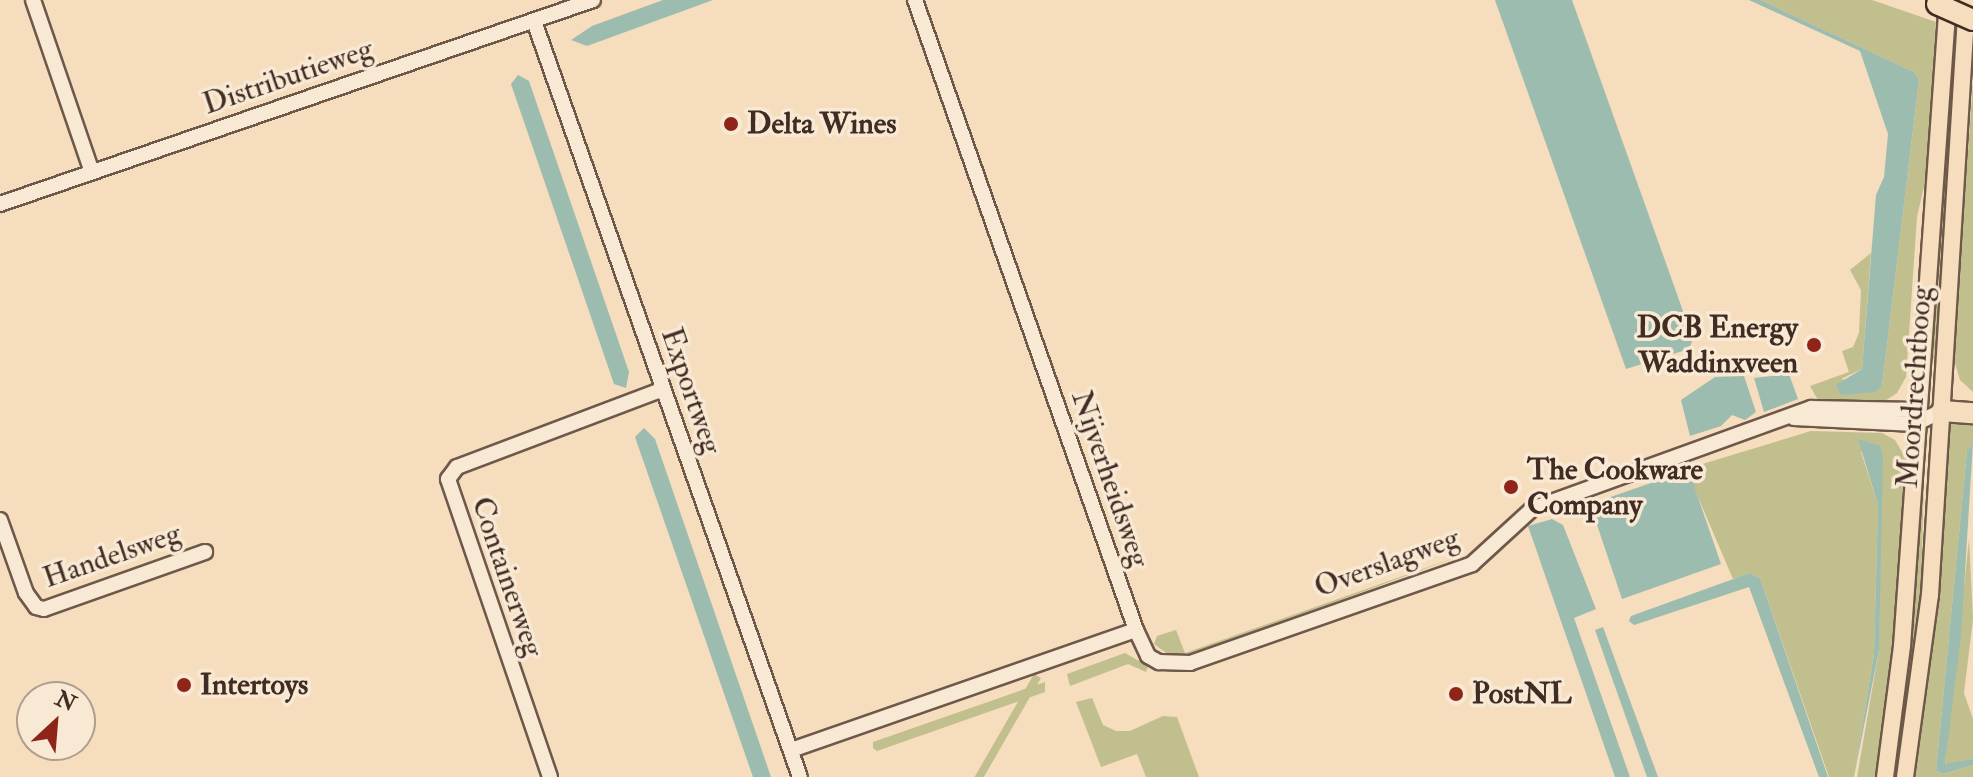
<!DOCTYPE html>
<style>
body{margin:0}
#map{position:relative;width:1973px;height:777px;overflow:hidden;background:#f5ddbd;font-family:"IM FELL Double Pica",serif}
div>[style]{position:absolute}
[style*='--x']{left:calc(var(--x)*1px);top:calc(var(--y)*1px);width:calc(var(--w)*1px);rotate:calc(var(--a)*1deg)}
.green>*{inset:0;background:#c1bf8d;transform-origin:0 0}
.water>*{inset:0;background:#9cbcaf}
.roads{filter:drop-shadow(2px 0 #6e584a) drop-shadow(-2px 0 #6e584a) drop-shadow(0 2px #6e584a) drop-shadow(0 -2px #6e584a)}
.minor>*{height:14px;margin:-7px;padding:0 7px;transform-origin:7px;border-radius:7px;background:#f8e9d4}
.major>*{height:16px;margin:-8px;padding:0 8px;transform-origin:8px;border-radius:8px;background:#f5ddbd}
.highway>*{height:20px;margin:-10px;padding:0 10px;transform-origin:10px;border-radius:10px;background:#f5ddbd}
.bridges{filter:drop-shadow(2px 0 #412c23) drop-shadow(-2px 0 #412c23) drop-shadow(0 2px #412c23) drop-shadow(0 -2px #412c23)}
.highway-bridge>*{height:20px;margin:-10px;padding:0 10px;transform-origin:10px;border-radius:10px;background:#f5ddbd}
.dots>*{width:22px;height:22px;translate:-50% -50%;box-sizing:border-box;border:4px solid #f8e9d4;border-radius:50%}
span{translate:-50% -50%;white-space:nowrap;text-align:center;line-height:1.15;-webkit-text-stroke:7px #f8e9d4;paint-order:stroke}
.street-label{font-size:30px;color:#412c23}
.poi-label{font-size:30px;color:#412c23;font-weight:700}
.left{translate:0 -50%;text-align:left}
.right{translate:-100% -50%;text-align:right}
.north{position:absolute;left:16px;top:681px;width:80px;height:80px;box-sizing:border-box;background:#f8e9d4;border:2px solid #af9d8d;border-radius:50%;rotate:26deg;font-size:22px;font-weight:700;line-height:32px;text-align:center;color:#412c23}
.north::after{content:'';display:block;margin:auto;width:28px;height:36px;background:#8f2418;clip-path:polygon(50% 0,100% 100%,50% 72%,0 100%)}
</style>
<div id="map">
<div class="green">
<div style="clip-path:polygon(1760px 0,1872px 0,1936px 22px,1928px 169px,1917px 217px,1906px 377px,1897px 393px,1885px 401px,1819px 402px,1810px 386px,1849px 372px,1842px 351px,1853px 347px,1859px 333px,1861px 290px,1850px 270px,1871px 253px,1862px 369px,1841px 379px,1882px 386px,1919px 80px,1914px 72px)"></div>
<div style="clip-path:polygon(1973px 83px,1973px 392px,1960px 380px,1953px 356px)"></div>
<div style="clip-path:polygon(1944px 168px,1950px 169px,1939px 358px,1928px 358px)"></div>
<div style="clip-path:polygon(1948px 423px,1973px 424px,1973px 443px,1967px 451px,1936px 771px,1946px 774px,1973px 765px,1973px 777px,1912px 777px,1931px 660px)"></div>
<div style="clip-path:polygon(1811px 431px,1882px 433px,1895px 440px,1905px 457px,1894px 653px,1877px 777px,1857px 777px,1879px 650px,1880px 446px,1861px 452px,1878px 505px,1874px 654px,1854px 777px,1829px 777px,1760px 578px,1750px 573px,1733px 579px,1686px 469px)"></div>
<div style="clip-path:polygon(1919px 481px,1924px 481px,1920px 627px,1898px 777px,1892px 777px,1907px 676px)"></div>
<div style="clip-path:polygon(1969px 539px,1973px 619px,1964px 693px,1973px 719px,1973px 759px,1950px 767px,1945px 765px)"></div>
<div style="clip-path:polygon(1468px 553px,1191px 655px,1169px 655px,1154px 644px,1157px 636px,1176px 630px,1185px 653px)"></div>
<div style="clip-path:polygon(1125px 653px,1148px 666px,1146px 672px,1128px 664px,1070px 686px,1067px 674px)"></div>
<div style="left:1034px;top:674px;width:8px;height:164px;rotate:30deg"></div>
<div style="clip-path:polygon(1045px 682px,1045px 692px,877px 751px,873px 748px,873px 742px)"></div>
<div style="clip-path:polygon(1092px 698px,1103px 725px,1116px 731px,1130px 731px,1163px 716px,1177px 717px,1199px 777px,1146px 777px,1137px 754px,1101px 767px,1076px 702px)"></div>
</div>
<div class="water">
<div style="clip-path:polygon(663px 0,713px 0,587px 46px,571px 40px,592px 26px)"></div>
<div style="clip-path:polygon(1495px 0,1572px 0,1693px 339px,1689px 349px,1626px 369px)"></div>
<div style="clip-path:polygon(1749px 0,1760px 0,1914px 72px,1919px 80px,1882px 386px,1875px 392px,1841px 395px,1836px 385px,1862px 369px,1876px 195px,1884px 177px,1888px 134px,1860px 51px)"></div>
<div style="clip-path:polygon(518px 75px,529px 81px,629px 372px,626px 388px,614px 384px,511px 84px)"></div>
<div style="clip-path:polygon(1789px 374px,1798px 399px,1764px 412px,1754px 378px)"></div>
<div style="clip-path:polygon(1744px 376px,1756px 412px,1745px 420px,1732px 415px,1721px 426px,1690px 436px,1681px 400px,1715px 377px)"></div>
<div style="clip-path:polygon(644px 428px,655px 439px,771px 777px,753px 777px,635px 437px)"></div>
<div style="clip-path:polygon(1858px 439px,1880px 446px,1883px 456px,1879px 650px,1854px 777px,1874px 654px,1878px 505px)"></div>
<div style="clip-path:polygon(1973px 443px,1961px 636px,1945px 764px,1973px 759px,1973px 765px,1945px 774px,1936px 771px,1967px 451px)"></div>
<div style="clip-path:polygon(1691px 477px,1721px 564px,1622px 599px,1590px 504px,1654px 482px)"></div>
<div style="clip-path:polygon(1552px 519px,1563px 525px,1596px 609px,1574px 618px,1630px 777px,1615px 777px,1528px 526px)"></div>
<div style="clip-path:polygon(1750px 573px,1760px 578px,1828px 777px,1819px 777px,1749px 587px,1634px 625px,1629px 621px,1631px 616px)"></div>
<div style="clip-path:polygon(1603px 627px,1658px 777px,1647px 777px,1595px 630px)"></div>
</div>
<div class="roads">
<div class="minor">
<div style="--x:33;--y:0;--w:182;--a:71.1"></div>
<div style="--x:915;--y:0;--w:668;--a:70.67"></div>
<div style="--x:1136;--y:630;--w:29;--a:65"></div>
<div style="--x:1148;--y:656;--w:13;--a:29"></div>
<div style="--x:1159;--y:662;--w:31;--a:2"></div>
<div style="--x:1190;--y:663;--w:299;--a:-19.3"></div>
<div style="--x:1472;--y:564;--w:81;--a:-42.5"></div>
<div style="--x:1532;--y:509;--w:297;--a:-19.9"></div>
<div style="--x:1811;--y:408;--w:105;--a:1.1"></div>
<div style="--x:534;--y:21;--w:801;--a:70.62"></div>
<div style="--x:0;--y:204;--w:627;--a:-18.98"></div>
<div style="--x:1794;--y:418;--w:121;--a:2.8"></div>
<div style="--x:1915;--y:424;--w:30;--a:-26"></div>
<div style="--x:0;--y:520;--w:77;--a:70.4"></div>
<div style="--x:26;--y:593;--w:17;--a:54"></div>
<div style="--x:36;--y:607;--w:8;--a:14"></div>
<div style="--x:44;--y:609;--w:171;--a:-19.5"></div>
<div style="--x:791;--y:750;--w:365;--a:-19.2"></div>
<div style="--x:550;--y:777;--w:315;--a:-108.9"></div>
<div style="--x:448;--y:479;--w:15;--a:-53"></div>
<div style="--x:457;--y:467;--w:220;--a:-20.7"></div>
</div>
<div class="major">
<div style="--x:1885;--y:777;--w:132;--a:-82.6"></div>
<div style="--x:1902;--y:646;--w:648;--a:-85.93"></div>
<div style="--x:1905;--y:777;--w:184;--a:-82.2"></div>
<div style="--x:1930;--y:595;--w:596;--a:-86.44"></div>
</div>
<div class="highway">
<div style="--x:1942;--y:411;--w:31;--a:4"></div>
</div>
</div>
<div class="bridges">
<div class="highway-bridge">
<div style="--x:1937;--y:4;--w:39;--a:24"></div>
</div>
</div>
<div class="dots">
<div style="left:731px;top:124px;background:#8f2418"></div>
<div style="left:1814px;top:345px;background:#8f2418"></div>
<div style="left:1511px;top:487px;background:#8f2418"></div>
<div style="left:184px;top:685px;background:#8f2418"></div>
<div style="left:1456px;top:694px;background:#8f2418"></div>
</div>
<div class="street-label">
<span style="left:288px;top:77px;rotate:-19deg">Distributieweg</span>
<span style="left:1915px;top:387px;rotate:-86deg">Moordrechtboog</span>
<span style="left:691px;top:391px;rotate:71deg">Exportweg</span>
<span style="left:1110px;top:479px;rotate:71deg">Nijverheidsweg</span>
<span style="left:112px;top:556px;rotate:-19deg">Handelsweg</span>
<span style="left:1387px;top:563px;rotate:-20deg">Overslagweg</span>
<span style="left:507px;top:577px;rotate:71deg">Containerweg</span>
</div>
<div class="poi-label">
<span class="left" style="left:747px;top:124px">Delta Wines</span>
<span class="right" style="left:1798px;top:345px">DCB Energy<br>Waddinxveen</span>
<span class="left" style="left:1527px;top:487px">The Cookware<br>Company</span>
<span class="left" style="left:200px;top:685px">Intertoys</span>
<span class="left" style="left:1472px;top:694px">PostNL</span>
</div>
<div class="north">N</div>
</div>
